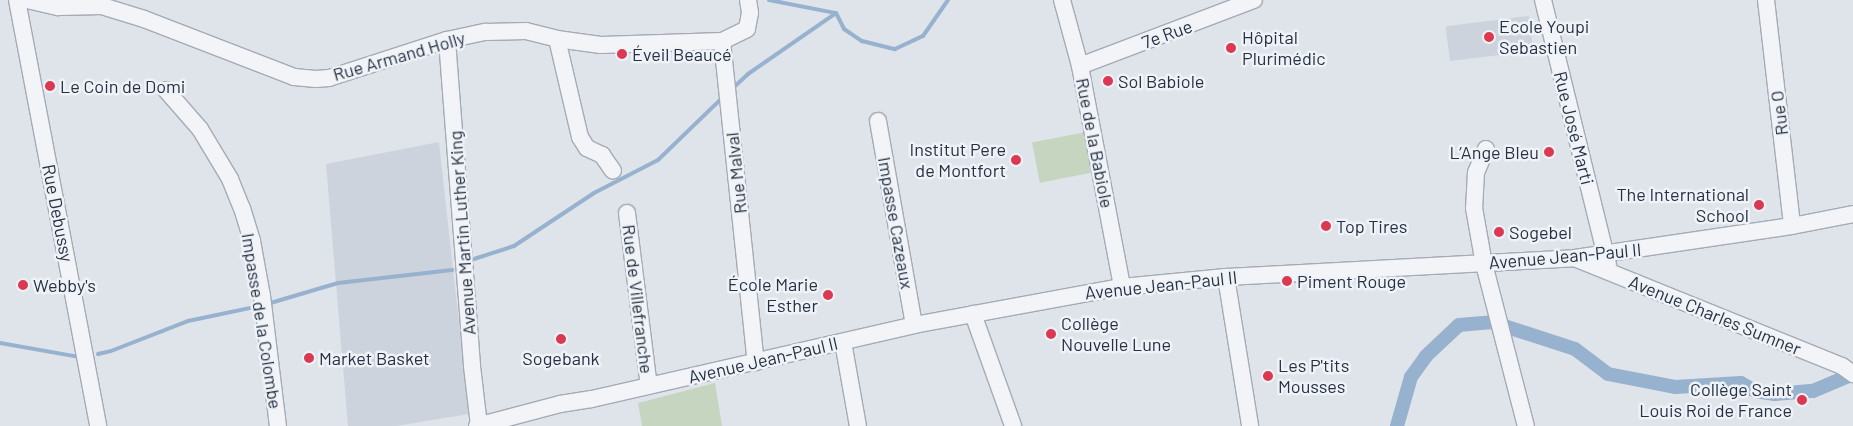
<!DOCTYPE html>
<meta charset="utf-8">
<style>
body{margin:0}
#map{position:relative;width:1853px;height:426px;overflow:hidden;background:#dfe4ea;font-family:Barlow,sans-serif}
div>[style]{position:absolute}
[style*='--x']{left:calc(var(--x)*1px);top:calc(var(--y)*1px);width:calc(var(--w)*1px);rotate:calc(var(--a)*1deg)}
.built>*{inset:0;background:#cdd3dc;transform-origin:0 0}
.green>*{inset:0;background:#c5d5c0;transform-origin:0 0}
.stream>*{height:4px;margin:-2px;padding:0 2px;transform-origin:2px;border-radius:2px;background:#97b2ce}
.canal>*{height:14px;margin:-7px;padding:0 7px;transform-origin:7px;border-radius:7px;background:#97b2ce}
.roads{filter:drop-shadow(1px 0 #a4abb5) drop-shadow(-1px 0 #a4abb5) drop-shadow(0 1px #a4abb5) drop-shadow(0 -1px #a4abb5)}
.minor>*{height:16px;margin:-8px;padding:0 8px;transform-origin:8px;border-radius:8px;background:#f3f4f8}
.dots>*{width:14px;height:14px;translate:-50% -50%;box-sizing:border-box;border:2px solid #eff3f7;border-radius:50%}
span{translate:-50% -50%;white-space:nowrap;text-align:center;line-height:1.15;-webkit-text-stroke:5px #eff3f7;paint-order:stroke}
.poi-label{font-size:18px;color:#263143}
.left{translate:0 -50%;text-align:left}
.right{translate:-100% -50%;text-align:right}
.street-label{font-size:18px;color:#263143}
</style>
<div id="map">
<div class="built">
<div style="left:1529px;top:16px;width:35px;height:84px;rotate:83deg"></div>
<div style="clip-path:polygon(439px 142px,469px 414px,396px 426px,348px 426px,326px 164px)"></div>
</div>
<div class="green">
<div style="left:1086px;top:132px;width:41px;height:55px;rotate:79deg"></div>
<div style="clip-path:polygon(715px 383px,722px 426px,642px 426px,638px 403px)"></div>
</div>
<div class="stream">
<div style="--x:769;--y:0;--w:67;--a:11.1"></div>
<div style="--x:836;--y:13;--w:18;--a:63"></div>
<div style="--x:844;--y:29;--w:22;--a:34"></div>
<div style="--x:862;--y:41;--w:34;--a:14"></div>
<div style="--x:895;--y:49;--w:31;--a:-25"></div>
<div style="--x:923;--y:36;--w:44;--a:-55.2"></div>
<div style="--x:733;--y:88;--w:21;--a:-43"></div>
<div style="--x:748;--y:74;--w:107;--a:-34.7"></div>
<div style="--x:474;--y:259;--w:42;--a:-18"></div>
<div style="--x:514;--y:246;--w:96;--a:-33.5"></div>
<div style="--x:594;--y:193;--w:72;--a:-27.3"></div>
<div style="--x:658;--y:160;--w:89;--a:-44.1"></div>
<div style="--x:267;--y:304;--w:74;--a:-16.5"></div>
<div style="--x:338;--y:283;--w:115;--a:-6.5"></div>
<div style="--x:0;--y:343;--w:80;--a:10"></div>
<div style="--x:98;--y:354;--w:13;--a:-13"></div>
<div style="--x:111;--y:351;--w:83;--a:-21.3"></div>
<div style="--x:188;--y:321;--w:74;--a:-11.8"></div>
</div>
<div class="canal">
<div style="--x:1397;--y:426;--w:51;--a:-74.1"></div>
<div style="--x:1411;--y:377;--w:26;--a:-54"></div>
<div style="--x:1426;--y:356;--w:45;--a:-43.2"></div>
<div style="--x:1459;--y:325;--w:33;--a:-5"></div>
<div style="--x:1492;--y:322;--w:87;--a:18"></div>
<div style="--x:1575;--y:349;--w:41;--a:37.1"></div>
<div style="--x:1608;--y:374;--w:68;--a:11"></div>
<div style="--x:1675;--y:387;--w:66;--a:-3.5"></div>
<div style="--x:1741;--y:383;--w:16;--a:30"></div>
<div style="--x:1755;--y:391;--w:20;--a:9"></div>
<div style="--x:1775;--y:394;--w:38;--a:-5"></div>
<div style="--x:1813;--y:391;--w:43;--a:-23"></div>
</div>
<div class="roads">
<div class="minor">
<div style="--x:17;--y:0;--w:434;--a:79.2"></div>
<div style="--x:27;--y:0;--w:32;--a:13"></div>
<div style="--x:58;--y:7;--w:44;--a:-1.3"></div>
<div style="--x:102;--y:6;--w:44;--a:17.2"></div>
<div style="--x:144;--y:19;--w:161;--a:21.1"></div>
<div style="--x:294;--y:77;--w:22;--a:5"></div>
<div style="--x:316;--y:79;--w:13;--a:-4"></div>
<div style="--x:329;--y:78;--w:124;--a:-17.9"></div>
<div style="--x:447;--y:40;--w:40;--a:-12"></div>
<div style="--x:486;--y:32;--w:40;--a:-1.4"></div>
<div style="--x:526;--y:31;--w:32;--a:14"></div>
<div style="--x:557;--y:39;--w:44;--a:7.8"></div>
<div style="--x:601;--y:45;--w:121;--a:-1.9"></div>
<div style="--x:748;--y:0;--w:13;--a:81"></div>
<div style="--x:750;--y:13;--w:16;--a:101"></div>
<div style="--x:747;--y:29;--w:28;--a:154"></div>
<div style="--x:722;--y:41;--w:323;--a:84"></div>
<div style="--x:1062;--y:0;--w:68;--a:74.7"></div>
<div style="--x:1080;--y:66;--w:225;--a:79.2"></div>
<div style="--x:1543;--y:0;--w:273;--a:76.2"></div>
<div style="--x:1766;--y:0;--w:227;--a:83.4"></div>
<div style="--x:557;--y:39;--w:101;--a:76.8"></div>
<div style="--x:580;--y:137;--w:13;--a:58"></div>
<div style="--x:587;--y:148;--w:17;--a:25"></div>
<div style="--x:602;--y:155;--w:19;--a:55"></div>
<div style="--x:447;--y:40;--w:327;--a:85.6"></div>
<div style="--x:472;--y:366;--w:60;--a:83.3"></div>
<div style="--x:1080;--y:66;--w:186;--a:-20.8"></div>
<div style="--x:166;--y:90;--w:52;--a:48.9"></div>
<div style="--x:200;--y:129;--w:58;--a:59"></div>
<div style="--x:230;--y:179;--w:31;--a:68"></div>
<div style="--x:242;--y:208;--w:34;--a:73"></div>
<div style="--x:252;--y:241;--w:56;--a:79.7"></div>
<div style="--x:262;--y:296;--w:131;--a:83"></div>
<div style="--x:878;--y:121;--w:207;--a:80"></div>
<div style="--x:1486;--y:149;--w:25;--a:113"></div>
<div style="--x:1476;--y:172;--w:36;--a:93"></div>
<div style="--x:1474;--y:208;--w:57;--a:79.9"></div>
<div style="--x:1484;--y:264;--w:167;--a:75.5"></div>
<div style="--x:627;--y:213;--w:174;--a:82.8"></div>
<div style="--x:1577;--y:259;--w:286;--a:22"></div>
<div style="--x:1842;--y:366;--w:14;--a:36"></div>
<div style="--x:1226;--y:277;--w:151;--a:80.8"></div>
<div style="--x:973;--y:314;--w:119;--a:70.3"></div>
<div style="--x:843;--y:342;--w:85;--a:79.9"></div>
<div style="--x:477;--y:426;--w:86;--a:-14.8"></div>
<div style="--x:560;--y:404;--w:32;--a:-9"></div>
<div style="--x:592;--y:399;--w:330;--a:-12.9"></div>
<div style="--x:914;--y:325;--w:211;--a:-10.4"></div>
<div style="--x:1122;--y:287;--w:104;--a:-5.5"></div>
<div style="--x:1226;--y:277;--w:350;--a:-3.1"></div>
<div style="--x:1575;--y:258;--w:219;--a:-8.4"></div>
<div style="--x:1792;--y:226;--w:62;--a:-11.1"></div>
</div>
</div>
<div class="dots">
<div style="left:1489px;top:37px;background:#db3851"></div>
<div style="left:1231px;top:48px;background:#db3851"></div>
<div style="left:622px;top:54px;background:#db3851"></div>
<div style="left:1108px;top:81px;background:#db3851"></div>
<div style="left:50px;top:86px;background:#db3851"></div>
<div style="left:1549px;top:152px;background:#db3851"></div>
<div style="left:1016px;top:160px;background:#db3851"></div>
<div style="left:1759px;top:205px;background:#db3851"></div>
<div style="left:1326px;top:226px;background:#db3851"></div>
<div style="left:1499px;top:232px;background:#db3851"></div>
<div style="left:1287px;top:281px;background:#db3851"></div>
<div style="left:23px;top:285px;background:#db3851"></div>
<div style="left:828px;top:295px;background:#db3851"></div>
<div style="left:1051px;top:334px;background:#db3851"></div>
<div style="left:561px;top:339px;background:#db3851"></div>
<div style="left:309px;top:358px;background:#db3851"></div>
<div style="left:1268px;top:376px;background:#db3851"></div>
<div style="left:1802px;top:400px;background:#db3851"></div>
</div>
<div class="poi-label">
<span class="left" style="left:1499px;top:37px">Ecole Youpi<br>Sebastien</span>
<span class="left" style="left:1242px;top:48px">Hôpital<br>Plurimédic</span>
<span class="left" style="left:632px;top:54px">Éveil Beaucé</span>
<span class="left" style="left:1118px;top:81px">Sol Babiole</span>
<span class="left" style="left:60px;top:86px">Le Coin de Domi</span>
<span class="right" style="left:1006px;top:160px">Institut Pere<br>de Montfort</span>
<span class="right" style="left:1539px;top:152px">L’Ange Bleu</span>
<span class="right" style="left:1749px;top:205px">The International<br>School</span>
<span class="left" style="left:1336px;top:226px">Top Tires</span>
<span class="left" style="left:1509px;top:232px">Sogebel</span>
<span class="left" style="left:1297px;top:281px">Piment Rouge</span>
<span class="left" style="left:33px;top:285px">Webby's</span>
<span class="right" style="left:818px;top:295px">École Marie<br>Esther</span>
<span class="left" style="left:1061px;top:334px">Collège<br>Nouvelle Lune</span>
<span class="left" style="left:319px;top:358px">Market Basket</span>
<span style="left:561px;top:358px">Sogebank</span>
<span class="left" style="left:1278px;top:376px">Les P'tits<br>Mousses</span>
<span class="right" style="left:1792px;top:400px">Collège Saint<br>Louis Roi de France</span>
</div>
<div class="street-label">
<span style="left:1167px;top:34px;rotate:-20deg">7e Rue</span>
<span style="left:399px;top:56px;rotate:-16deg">Rue Armand Holly</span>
<span style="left:1779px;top:113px;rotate:-97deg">Rue O</span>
<span style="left:1574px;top:128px;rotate:76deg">Rue José Marti</span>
<span style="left:1095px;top:143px;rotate:79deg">Rue de la Babiole</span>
<span style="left:736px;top:173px;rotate:-96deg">Rue Malval</span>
<span style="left:58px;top:213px;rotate:79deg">Rue Debussy</span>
<span style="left:896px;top:223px;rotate:80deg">Impasse Cazeaux</span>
<span style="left:462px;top:233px;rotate:-94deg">Avenue Martin Luther King</span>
<span style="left:1565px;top:256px;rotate:-5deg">Avenue Jean-Paul II</span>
<span style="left:1161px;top:285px;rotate:-6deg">Avenue Jean-Paul II</span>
<span style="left:638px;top:299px;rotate:83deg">Rue de Villefranche</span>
<span style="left:1715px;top:315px;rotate:22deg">Avenue Charles Sumner</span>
<span style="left:262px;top:321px;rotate:81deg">Impasse de la Colombe</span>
<span style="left:763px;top:360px;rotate:-13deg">Avenue Jean-Paul II</span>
</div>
</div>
